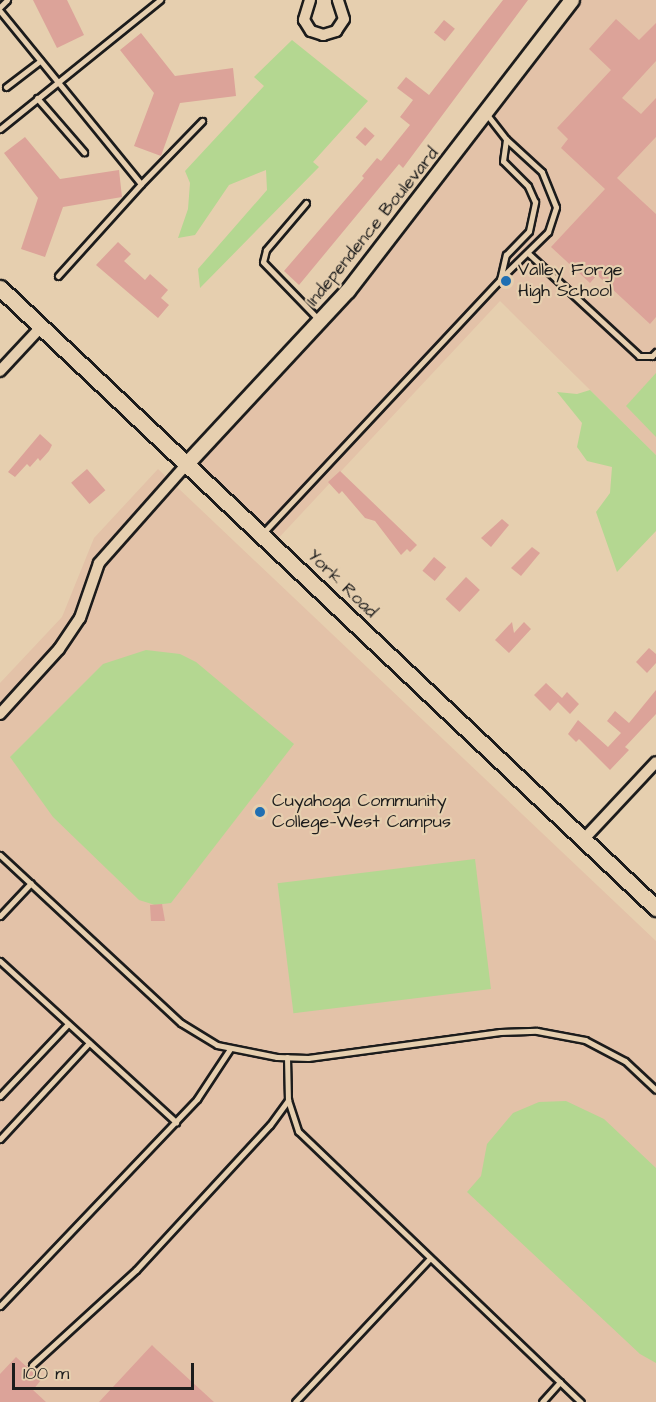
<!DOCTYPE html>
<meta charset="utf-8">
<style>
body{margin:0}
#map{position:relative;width:656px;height:1402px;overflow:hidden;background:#e6cfaf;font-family:"Architects Daughter",sans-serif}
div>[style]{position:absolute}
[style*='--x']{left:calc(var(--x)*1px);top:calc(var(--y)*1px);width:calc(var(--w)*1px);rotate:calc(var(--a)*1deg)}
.built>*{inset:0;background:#e3c2a8}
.green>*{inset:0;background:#b4d791;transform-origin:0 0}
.building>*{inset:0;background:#dca399;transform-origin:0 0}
.roads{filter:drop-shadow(2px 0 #1c1c1c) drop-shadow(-2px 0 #1c1c1c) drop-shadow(0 2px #1c1c1c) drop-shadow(0 -2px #1c1c1c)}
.service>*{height:5px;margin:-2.5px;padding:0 2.5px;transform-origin:2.5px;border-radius:2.5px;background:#e6cfaf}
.minor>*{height:10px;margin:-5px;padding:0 5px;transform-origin:5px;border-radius:5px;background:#e6cfaf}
.tertiary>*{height:14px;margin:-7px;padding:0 7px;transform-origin:7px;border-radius:7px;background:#e6cfaf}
.secondary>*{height:15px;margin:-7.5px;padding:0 7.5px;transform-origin:7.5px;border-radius:7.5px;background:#e6cfaf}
.dots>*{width:16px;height:16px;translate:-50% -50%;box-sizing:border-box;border:3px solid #e6cfaf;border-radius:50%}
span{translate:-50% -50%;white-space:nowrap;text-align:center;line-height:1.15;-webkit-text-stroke:4.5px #e6cfaf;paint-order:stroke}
.street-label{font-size:18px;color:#1c1c1c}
.poi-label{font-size:18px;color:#1c1c1c}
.left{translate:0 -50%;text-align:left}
.scale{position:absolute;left:12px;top:1363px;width:182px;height:27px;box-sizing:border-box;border:3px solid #1c1c1c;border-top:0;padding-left:8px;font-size:18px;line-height:21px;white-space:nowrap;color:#1c1c1c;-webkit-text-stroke:4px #e6cfaf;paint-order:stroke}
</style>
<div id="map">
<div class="built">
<div style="clip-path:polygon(572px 0,656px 0,656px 455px,500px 301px,273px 544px,187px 464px,348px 291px)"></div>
<div style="clip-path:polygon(158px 469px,656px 941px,656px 1402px,0 1402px,0 683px,62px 617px,94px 538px)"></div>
</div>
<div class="green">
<div style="clip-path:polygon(292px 40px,368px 101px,313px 162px,319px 167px,200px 288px,198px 269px,267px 190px,266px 170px,229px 185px,195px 235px,178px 238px,188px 209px,190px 183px,185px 171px,264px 86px,254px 77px)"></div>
<div style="clip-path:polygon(656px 373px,656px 437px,626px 406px)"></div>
<div style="clip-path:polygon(590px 390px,656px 455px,656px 531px,617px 572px,596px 512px,610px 493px,612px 467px,587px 461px,577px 447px,582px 423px,557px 392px,577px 394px)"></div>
<div style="clip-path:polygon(146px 650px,180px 654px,196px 662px,294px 744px,171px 903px,155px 905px,139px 900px,53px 817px,10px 757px,103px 664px)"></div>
<div style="left:475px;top:859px;width:131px;height:199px;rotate:83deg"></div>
<div style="clip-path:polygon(566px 1101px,604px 1119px,656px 1168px,656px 1363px,640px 1354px,467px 1192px,481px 1176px,487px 1144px,513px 1113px,539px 1102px)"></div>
</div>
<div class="building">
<div style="clip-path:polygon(33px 0,67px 0,84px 35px,57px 48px)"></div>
<div style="clip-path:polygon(503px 0,528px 0,403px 168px,399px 164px,299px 285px,284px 271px,364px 178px,362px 176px,377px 158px,381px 161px,410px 125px,400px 117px,413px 100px,397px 88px,406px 77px,429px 95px)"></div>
<div style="clip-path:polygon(616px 19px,639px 40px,656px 23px,656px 61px,622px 98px,641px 114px,656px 98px,656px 137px,617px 178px,656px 214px,656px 317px,650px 324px,597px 275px,590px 283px,551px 247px,605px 189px,561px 148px,568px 139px,557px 128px,611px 70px,589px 49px)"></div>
<div style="left:444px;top:20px;width:14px;height:16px;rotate:39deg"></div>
<div style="clip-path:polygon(141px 33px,175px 76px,233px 68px,236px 96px,180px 103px,161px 156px,134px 146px,154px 93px,120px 50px)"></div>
<div style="left:365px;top:127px;width:13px;height:14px;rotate:42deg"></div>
<div style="clip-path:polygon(25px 137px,60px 179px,119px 170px,122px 197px,63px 207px,45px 257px,21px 249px,38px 198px,4px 153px)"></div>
<div style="clip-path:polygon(118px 242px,131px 254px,124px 261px,145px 280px,150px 274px,168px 290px,161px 298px,169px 305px,158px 318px,96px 265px)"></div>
<div style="clip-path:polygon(40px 434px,52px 445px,49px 451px,40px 461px,38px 458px,30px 467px,27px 464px,15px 477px,8px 472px)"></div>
<div style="left:87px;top:469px;width:28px;height:21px;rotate:49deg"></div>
<div style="clip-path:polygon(340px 471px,417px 545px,410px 552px,407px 549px,401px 555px,375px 521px,365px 518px,342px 491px,339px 494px,328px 482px)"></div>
<div style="clip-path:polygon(502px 519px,509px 525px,491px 547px,481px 538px)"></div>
<div style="clip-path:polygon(532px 547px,540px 553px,521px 576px,511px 568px)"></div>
<div style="left:434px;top:557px;width:16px;height:18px;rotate:40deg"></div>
<div style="left:466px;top:577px;width:19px;height:30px;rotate:43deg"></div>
<div style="clip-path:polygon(512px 622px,514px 633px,524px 622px,531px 629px,509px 653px,495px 640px)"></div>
<div style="clip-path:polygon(649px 648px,656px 654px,656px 663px,647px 673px,636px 662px)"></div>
<div style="clip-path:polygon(546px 683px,562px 698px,567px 692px,579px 704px,570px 714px,558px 702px,550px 711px,534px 695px)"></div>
<div style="clip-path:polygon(656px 690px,656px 714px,625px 747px,629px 750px,610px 770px,579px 739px,576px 742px,568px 734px,578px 720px,608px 747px,621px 733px,607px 721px,615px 711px,629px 723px)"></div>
<div style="clip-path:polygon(162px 904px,165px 921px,151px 921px,150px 905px)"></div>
<div style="clip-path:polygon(152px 1345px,157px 1350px,214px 1402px,99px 1402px)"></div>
<div style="clip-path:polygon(16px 1357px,41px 1380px,33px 1390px,46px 1402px,0 1402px,0 1374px)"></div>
</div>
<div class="roads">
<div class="service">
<div style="--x:0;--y:7;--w:10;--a:-45"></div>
<div style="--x:0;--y:11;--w:223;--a:50.8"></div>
<div style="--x:141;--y:184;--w:124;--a:132.1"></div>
<div style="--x:6;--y:87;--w:43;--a:-37.4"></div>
<div style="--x:37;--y:98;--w:72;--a:49"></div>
<div style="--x:0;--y:129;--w:206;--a:-38.9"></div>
<div style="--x:141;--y:184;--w:88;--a:-45.9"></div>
<div style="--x:306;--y:203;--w:62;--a:130.4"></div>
<div style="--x:266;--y:250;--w:12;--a:104"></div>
<div style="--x:263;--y:262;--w:81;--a:46"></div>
<div style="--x:529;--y:254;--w:150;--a:42.8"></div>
<div style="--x:639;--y:356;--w:13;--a:0"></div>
<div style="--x:652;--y:356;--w:6;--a:-45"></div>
<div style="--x:501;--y:278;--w:66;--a:-44.4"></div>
<div style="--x:548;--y:232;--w:26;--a:-72"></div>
<div style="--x:556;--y:207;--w:38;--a:-112"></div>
<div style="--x:542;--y:172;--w:49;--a:-137.5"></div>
<div style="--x:263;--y:533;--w:347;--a:-46.9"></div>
<div style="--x:500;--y:280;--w:26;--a:-77"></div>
<div style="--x:506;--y:255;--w:33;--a:-46"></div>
<div style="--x:529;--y:231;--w:30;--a:-78"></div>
<div style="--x:535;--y:202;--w:17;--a:-114"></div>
<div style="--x:528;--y:186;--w:35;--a:-135"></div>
<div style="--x:503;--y:161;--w:22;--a:-82"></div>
<div style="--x:506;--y:139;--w:31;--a:-128"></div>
<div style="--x:0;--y:855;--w:247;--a:42.9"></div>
<div style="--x:181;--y:1023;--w:42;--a:31.4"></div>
<div style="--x:217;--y:1045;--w:61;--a:11.3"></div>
<div style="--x:277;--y:1057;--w:31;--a:2"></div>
<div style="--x:308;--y:1058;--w:194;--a:-7.7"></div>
<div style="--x:500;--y:1032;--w:37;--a:-2"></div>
<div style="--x:537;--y:1031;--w:49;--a:10.6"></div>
<div style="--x:585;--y:1040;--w:45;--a:27.7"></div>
<div style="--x:625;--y:1061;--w:42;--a:43.1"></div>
<div style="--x:0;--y:916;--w:45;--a:-46.8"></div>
<div style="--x:0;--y:961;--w:239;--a:42.5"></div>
<div style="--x:287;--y:1057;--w:43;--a:88.7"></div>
<div style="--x:288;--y:1100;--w:33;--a:72"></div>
<div style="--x:298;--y:1131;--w:392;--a:43.8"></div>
<div style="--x:0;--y:1096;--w:99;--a:-46.6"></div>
<div style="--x:0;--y:1139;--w:131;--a:-47.2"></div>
<div style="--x:0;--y:1306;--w:286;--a:-46.4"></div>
<div style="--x:197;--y:1099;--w:60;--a:-56.6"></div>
<div style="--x:32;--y:1365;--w:141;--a:-42.4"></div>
<div style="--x:136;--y:1270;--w:197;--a:-47.3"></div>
<div style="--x:270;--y:1125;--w:31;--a:-54"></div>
<div style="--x:295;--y:1402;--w:197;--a:-46.8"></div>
<div style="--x:542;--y:1402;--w:27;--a:-48"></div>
</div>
<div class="minor">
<div style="--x:310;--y:0;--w:21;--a:107"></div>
<div style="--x:304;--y:20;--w:13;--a:58"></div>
<div style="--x:311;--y:31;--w:13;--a:18"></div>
<div style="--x:323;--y:35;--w:14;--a:-17"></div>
<div style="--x:336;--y:31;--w:14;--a:-56"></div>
<div style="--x:344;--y:19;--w:20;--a:-108"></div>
<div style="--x:0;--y:371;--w:60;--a:-47"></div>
<div style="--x:0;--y:714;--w:88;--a:-47.8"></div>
<div style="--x:59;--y:649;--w:37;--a:-56"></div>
<div style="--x:80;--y:618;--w:58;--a:-70.9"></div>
<div style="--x:99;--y:563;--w:132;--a:-48.4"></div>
<div style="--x:584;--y:839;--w:105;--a:-46.9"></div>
</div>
<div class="tertiary">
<div style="--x:187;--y:464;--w:236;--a:-47.1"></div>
<div style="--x:348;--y:291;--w:367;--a:-52.4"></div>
</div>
<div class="secondary">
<div style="--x:0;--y:288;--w:903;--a:43.38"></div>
</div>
</div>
<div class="dots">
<div style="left:506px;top:281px;background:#1f6fb2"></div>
<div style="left:260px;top:812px;background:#1f6fb2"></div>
</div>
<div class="street-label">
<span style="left:373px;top:227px;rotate:-51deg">Independence Boulevard</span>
<span style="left:342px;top:584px;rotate:44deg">York Road</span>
</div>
<div class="poi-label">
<span class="left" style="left:518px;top:281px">Valley Forge<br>High School</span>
<span class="left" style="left:272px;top:812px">Cuyahoga Community<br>College—West Campus</span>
</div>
<div class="scale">100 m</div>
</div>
